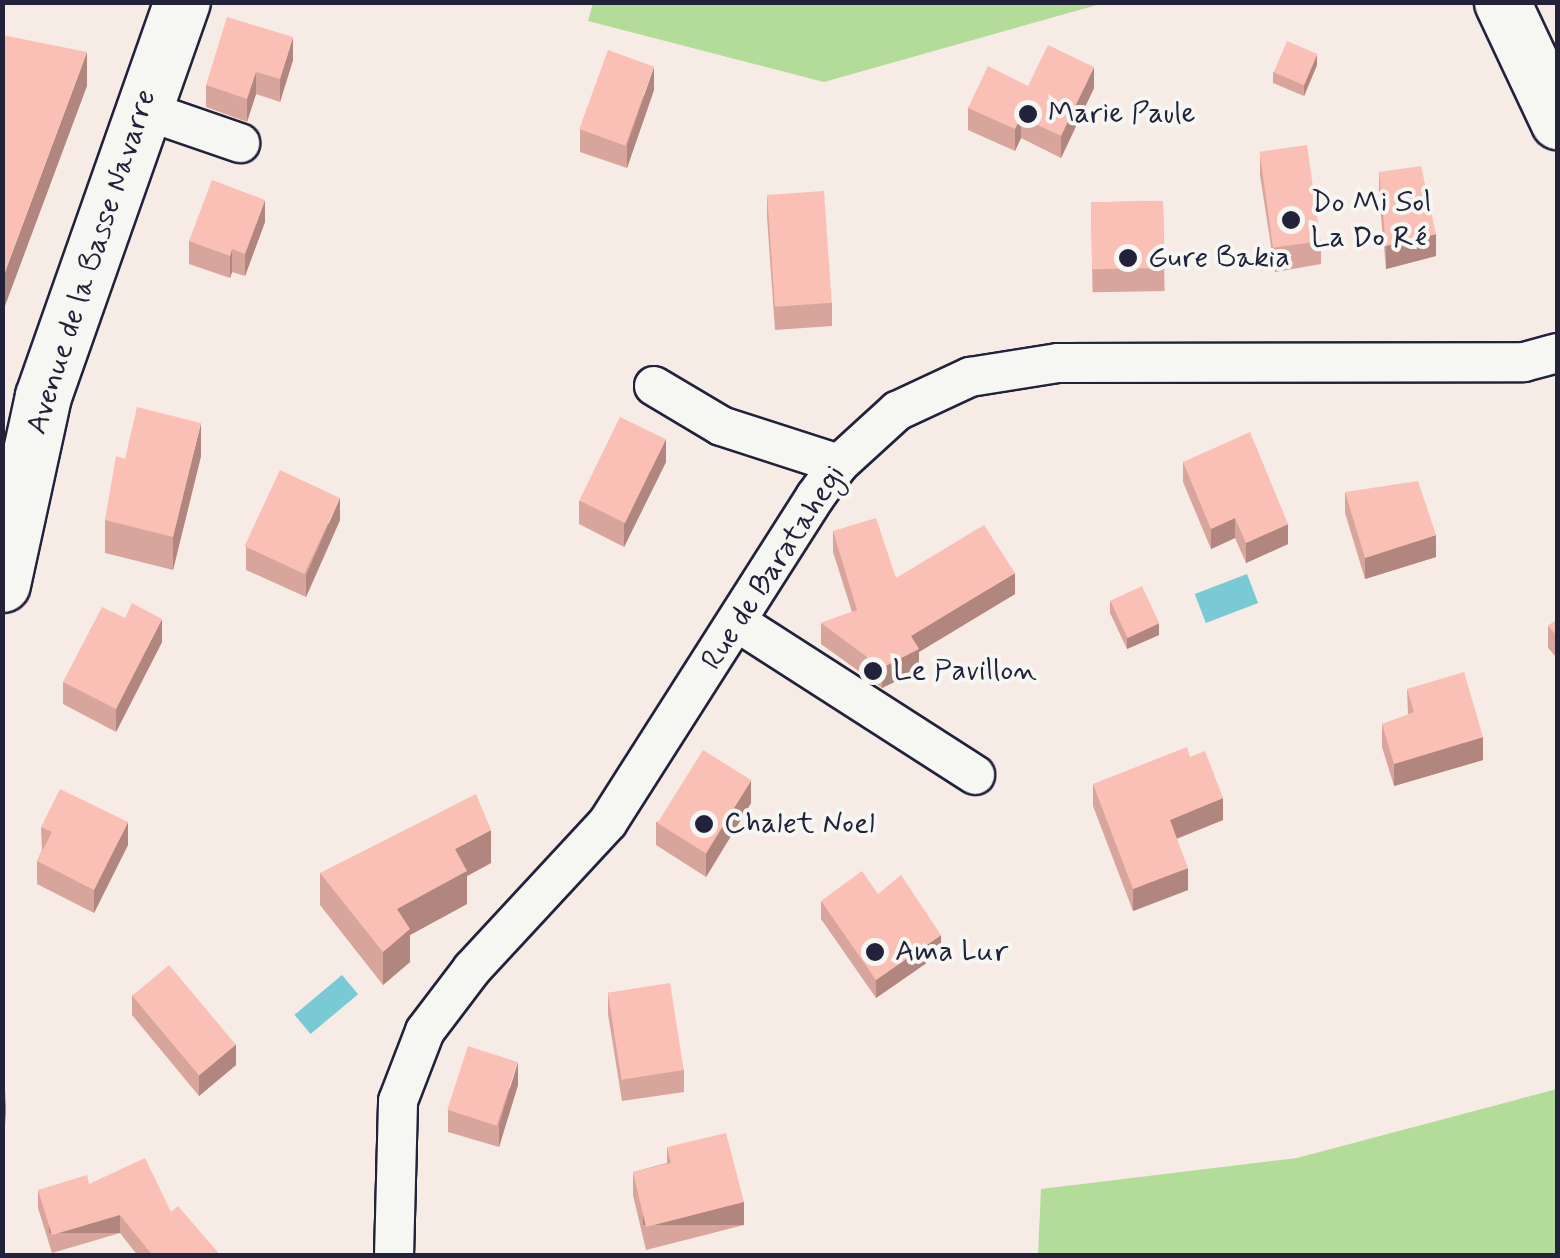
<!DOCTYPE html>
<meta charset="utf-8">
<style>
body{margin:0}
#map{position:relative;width:1560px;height:1258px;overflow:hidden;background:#f7ebe6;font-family:Mynerve,sans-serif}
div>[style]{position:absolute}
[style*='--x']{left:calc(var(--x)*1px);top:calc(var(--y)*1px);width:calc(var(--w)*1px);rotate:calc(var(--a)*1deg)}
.green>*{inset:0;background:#b2dc98}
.water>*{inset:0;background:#7acad5;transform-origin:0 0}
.roads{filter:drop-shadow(2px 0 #22223b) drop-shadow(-2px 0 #22223b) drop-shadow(0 2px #22223b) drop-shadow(0 -2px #22223b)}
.street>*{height:38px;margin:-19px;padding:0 19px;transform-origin:19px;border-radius:19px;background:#f6f6f2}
.secondary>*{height:55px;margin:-27.5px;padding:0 27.5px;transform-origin:27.5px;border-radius:27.5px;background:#f6f6f2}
.wall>*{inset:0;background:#d8a59c;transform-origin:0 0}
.shaded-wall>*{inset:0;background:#b0867f;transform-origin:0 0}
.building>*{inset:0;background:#fbc0b5;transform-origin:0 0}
.dots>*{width:28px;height:28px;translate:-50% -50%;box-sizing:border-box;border:5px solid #f6f6f2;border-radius:50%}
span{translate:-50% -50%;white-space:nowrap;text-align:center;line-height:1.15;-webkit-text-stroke:8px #f6f6f2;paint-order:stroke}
.poi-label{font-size:30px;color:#22223b}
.left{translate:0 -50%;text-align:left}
.street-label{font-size:30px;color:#22223b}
.frame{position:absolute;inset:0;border:5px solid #22223b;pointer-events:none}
</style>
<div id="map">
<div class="green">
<div style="clip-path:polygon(593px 3px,593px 2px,1104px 3px,824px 82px,588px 21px)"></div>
<div style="clip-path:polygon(1557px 1089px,1557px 1255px,1038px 1255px,1041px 1189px,1297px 1158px)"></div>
</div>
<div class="water">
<div style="left:1247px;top:574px;width:31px;height:56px;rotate:69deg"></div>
<div style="left:342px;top:975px;width:25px;height:62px;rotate:50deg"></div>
</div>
<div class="roads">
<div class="street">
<div style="--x:141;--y:109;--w:105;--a:19"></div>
<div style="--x:654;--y:386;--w:78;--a:30.8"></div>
<div style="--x:721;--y:426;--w:124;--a:17.9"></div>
<div style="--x:737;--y:622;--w:283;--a:32.7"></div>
<div style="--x:394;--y:1256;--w:155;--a:-88.5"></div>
<div style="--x:398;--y:1101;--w:75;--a:-68.9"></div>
<div style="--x:425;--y:1031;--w:78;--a:-52.8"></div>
<div style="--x:472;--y:969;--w:200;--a:-47.2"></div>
<div style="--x:608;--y:822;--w:385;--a:-57.5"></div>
<div style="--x:815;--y:497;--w:41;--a:-54"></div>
<div style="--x:839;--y:464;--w:79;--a:-42.4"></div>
<div style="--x:897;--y:411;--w:81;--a:-25"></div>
<div style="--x:970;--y:377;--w:89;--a:-9"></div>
<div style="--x:1058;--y:363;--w:466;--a:-0.1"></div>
<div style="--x:1524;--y:362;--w:35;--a:-15"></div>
</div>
<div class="secondary">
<div style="--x:1502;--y:2;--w:132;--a:64.8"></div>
<div style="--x:2;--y:584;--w:192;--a:-77.7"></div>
<div style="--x:43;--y:396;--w:418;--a:-70.6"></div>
</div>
</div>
<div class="wall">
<div style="clip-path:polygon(293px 60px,280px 102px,256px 94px,247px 122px,206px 107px,206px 85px)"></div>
<div style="clip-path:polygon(1317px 65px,1304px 96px,1273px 83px,1273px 72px)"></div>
<div style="clip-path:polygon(1028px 86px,1094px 88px,1061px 158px,1021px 138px,1015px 151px,968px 130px,968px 108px)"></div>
<div style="clip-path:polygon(654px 90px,627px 168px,580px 152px,580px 129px)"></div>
<div style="clip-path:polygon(1260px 152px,1321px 241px,1321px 264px,1275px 272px,1260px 175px)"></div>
<div style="clip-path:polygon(1379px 172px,1436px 256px,1386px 269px,1379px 195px)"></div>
<div style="clip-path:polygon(767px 195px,832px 303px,832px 326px,775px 330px,767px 217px)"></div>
<div style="left:1163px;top:201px;width:90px;height:72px;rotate:89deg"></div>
<div style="clip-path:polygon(265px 222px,245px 276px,232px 272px,230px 278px,189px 264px,189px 241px)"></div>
<div style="clip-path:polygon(201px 456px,173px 570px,105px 553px,105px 520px,125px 459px)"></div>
<div style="clip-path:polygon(666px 462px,624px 547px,579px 524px,579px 501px)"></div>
<div style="clip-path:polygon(1183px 462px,1288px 544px,1246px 563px,1235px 538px,1211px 549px,1183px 482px)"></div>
<div style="clip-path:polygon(1345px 492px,1436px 557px,1365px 579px,1345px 513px)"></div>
<div style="clip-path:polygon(340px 520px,306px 597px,246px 570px,246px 547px)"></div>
<div style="clip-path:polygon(833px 531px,896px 578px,1015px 594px,919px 652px,919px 670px,882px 688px,821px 644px,821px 623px,852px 612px,833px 552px)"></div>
<div style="clip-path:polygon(1110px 601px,1159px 635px,1127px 649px,1110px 613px)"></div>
<div style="clip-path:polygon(1558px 619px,1558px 659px,1548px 648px,1548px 626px)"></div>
<div style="clip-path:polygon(162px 642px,116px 732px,63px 704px,63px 682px)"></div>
<div style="clip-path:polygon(1407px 689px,1483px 760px,1394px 786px,1382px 747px,1382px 724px,1408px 715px)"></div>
<div style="clip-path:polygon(1190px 757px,1223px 820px,1177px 839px,1188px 890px,1133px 911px,1093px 806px,1093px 784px)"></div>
<div style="clip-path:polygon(751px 803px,706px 877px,656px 845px,656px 822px)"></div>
<div style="clip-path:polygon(41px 827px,128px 845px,94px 913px,37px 884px,37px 861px,42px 850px)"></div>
<div style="clip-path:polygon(491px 863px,467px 876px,467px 904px,410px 935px,410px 962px,383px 985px,320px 905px,320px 873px)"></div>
<div style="clip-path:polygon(821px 901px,941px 953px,876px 998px,821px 919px)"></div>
<div style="clip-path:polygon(608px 992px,684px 1070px,684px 1092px,622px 1101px,608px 1014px)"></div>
<div style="clip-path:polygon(132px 995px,236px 1065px,199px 1096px,132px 1015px)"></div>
<div style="clip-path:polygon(518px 1085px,499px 1147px,448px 1132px,448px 1110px)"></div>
<div style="clip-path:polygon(667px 1147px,744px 1225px,646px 1250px,633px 1195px,633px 1172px,667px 1163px)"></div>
<div style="clip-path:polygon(89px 1184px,171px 1212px,221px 1256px,138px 1256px,120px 1233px,52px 1253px,38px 1208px,38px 1190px)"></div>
</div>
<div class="shaded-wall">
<div style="clip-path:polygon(293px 37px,293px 60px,280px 102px,280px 79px)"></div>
<div style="clip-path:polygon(87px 52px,87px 86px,2px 314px,2px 280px)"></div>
<div style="clip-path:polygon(1317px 54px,1317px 65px,1304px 96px,1304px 84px)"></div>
<div style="clip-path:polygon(654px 67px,654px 90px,627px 168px,627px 145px)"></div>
<div style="clip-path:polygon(1094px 67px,1094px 88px,1061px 158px,1061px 136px)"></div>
<div style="clip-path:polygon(256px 72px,256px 94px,247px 122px,247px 99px)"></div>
<div style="clip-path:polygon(1021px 117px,1021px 138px,1015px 151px,1015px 129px)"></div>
<div style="clip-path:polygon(265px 200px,265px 222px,245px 276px,245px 254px)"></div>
<div style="clip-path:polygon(1436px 234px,1436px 256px,1386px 269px,1386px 246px)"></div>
<div style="clip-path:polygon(232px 249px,232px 272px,230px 278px,230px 256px)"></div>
<div style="clip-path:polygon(201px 423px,201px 456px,173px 570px,173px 537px)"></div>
<div style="clip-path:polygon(666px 439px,666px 462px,624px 547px,624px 524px)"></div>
<div style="clip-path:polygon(340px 498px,340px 520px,306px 597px,306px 575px)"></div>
<div style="clip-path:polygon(1235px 518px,1235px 538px,1211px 549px,1211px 529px)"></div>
<div style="clip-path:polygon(1288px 524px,1288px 544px,1246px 563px,1246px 543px)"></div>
<div style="clip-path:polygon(1436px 535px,1436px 557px,1365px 579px,1365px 558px)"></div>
<div style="clip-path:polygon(1015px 573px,1015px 594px,919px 652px,919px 670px,882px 688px,882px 668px,911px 636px)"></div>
<div style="clip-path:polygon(162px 619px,162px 642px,116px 732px,116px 709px)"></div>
<div style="clip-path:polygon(1159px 623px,1159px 635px,1127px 649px,1127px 638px)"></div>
<div style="clip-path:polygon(1483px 737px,1483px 760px,1394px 786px,1394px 764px)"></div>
<div style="clip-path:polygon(751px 780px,751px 803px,706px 877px,706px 854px)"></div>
<div style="clip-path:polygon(1223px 798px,1223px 820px,1170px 841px,1170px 820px)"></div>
<div style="clip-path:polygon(128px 822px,128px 845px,94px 913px,94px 890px)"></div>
<div style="clip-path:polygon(491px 830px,491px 863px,467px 876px,467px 904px,410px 935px,410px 962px,383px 985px,383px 952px,397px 909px,455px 849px)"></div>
<div style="clip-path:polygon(1188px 868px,1188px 890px,1133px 911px,1133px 889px)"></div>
<div style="clip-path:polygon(941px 935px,941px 953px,876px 998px,876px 980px)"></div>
<div style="clip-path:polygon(236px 1044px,236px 1065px,199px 1096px,199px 1075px)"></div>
<div style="clip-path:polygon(518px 1062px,518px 1085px,499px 1147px,499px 1124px)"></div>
<div style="clip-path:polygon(6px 1093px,6px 1113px,2px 1160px,2px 1140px)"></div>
<div style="left:744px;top:1202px;width:23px;height:101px;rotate:90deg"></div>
<div style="left:120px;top:1215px;width:18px;height:71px;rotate:90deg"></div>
</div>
<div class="building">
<div style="clip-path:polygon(227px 17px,293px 37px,280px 79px,256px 72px,247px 99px,206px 85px)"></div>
<div style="clip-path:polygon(2px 35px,87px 52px,2px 280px)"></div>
<div style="left:1287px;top:41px;width:33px;height:34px;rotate:23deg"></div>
<div style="clip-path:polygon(1048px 45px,1094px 67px,1061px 136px,1021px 117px,1015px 129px,968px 108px,988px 66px,1028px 86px)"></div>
<div style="left:608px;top:50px;width:49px;height:84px;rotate:20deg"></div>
<div style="left:1307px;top:145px;width:97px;height:48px;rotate:82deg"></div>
<div style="clip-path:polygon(1421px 166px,1436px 234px,1386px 246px,1379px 172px)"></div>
<div style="clip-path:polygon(212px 180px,265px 200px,245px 254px,232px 249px,230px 256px,189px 241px)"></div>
<div style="left:824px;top:191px;width:112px;height:57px;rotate:86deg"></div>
<div style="left:1163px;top:201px;width:67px;height:72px;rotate:89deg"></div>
<div style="clip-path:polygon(137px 407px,201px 423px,173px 537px,105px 520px,116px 456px,125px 459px)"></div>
<div style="left:620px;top:417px;width:51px;height:93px;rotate:26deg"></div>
<div style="clip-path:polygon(1250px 432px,1288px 524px,1246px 543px,1235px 518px,1211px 529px,1183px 462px)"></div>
<div style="left:280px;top:470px;width:66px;height:84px;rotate:25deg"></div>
<div style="clip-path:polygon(1418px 481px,1436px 535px,1365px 558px,1345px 492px)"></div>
<div style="clip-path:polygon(876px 518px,896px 578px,984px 525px,1015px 573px,911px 636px,919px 649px,882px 668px,821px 623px,857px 610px,833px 531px)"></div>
<div style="left:1142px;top:586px;width:41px;height:35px;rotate:65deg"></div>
<div style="clip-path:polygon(132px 603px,162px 619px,116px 709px,63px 682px,102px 607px,125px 618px)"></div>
<div style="clip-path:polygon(1558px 619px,1558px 637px,1548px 626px)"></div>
<div style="clip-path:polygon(1464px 672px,1483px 737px,1394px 764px,1382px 724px,1414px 712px,1407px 689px)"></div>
<div style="clip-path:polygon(1187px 747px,1190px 757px,1205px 751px,1223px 798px,1170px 820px,1188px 868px,1133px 889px,1093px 784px)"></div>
<div style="left:703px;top:750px;width:57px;height:86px;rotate:32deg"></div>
<div style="clip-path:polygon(60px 789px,128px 822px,94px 890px,37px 861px,52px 832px,41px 827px)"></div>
<div style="clip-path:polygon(476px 794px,491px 830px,455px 849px,467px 871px,397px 909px,410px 929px,383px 952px,320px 873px)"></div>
<div style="clip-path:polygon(862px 871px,878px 894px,901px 875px,941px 935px,876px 980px,821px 901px)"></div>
<div style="left:169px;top:965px;width:104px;height:48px;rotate:50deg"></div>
<div style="left:670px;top:983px;width:88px;height:63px;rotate:81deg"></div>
<div style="left:468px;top:1046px;width:52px;height:67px;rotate:18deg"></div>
<div style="clip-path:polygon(2px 1092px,6px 1093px,2px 1140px)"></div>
<div style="clip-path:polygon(726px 1133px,744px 1202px,646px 1227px,633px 1172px,671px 1163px,667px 1147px)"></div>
<div style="clip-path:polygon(145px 1158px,171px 1212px,178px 1206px,221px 1256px,153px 1256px,120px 1215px,52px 1235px,38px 1190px,87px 1175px,89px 1184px)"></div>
</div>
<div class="dots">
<div style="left:1028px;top:114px;background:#22223b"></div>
<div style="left:1291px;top:220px;background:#22223b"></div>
<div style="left:1128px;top:258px;background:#22223b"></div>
<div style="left:873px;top:671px;background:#22223b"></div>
<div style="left:704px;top:824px;background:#22223b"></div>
<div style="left:875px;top:952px;background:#22223b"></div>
</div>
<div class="poi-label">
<span class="left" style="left:1048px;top:114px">Marie Paule</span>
<span class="left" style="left:1311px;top:220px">Do Mi Sol<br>La Do Ré</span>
<span class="left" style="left:1148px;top:258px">Gure Bakia</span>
<span class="left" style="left:893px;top:671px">Le Pavillon</span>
<span class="left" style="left:724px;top:824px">Chalet Noel</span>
<span class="left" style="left:895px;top:952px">Ama Lur</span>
</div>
<div class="street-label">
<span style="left:92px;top:262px;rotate:-72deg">Avenue de la Basse Navarre</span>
<span style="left:774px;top:568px;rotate:-57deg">Rue de Baratahegi</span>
</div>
<div class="frame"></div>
</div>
